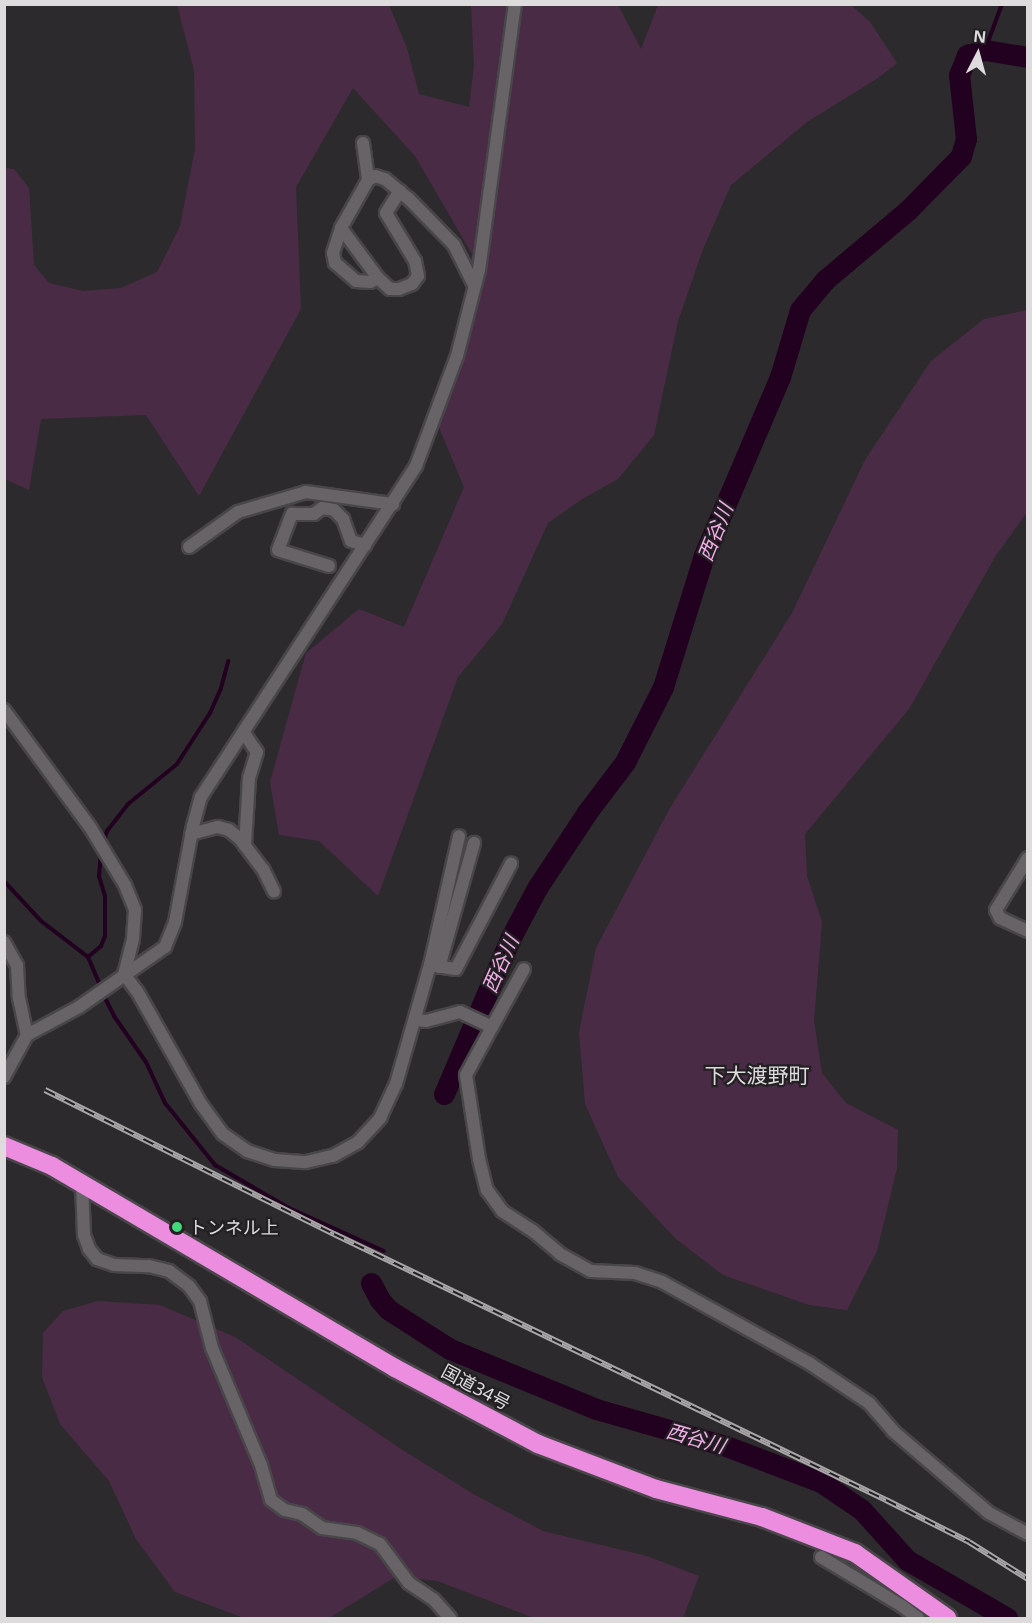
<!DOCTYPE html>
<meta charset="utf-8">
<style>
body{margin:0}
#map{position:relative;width:1032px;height:1623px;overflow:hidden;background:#2d2a2d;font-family:"Noto Sans","Noto Sans JP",sans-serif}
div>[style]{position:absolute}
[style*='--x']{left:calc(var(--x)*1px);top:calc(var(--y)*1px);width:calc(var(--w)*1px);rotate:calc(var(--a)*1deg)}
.green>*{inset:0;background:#4a2b45}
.stream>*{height:4px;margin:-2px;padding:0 2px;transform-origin:2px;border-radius:2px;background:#22001f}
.river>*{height:21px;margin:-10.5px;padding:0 10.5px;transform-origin:10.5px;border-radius:10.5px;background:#22001f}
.roads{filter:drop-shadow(2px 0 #494649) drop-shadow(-2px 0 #494649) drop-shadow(0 2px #494649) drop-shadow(0 -2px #494649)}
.minor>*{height:12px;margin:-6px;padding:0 6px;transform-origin:6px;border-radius:6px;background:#676366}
.highway>*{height:18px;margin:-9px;padding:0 9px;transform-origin:9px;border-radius:9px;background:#ed8de0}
.rail>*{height:6px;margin-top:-3px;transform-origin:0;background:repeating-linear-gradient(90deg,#232023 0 11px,#a9a6a8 0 22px);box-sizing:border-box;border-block:2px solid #a9a6a8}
.dots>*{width:16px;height:16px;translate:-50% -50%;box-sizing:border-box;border:3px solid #232023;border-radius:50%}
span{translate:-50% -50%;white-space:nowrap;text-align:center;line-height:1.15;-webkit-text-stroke:4.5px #232023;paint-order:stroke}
.poi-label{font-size:18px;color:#dedbdd}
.left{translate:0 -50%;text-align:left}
.street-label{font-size:18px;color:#dedbdd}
.water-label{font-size:20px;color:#f2ade8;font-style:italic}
.quarter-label{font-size:21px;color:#dedbdd}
.frame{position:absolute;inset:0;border:6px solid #dedbdd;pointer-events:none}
.north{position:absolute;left:948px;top:24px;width:60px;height:60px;-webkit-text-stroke:4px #232023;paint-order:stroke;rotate:6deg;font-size:16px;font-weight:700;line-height:24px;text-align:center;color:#dedbdd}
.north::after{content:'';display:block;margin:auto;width:21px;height:27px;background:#dedbdd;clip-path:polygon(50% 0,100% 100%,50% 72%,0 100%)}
</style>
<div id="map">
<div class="green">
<div style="clip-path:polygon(177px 5px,389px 5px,407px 48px,419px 94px,469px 107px,474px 66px,471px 5px,618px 5px,641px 49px,658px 5px,851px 5px,870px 22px,897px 63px,878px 78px,807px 122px,731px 185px,703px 249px,678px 321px,654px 435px,618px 479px,582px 499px,548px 523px,502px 624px,458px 677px,378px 896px,319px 841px,279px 835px,270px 782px,306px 653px,359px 609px,404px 627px,464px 487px,433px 413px,456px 337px,472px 254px,415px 156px,353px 88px,296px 187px,301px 309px,199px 496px,146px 415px,41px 419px,29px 490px,5px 479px,5px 168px,14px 169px,29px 188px,34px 265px,49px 283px,83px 291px,121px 288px,157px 272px,180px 226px,195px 149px,194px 70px)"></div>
<div style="clip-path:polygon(1027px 310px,1027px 512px,995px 557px,909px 709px,805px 834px,807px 876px,822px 922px,814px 1021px,822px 1073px,846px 1103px,898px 1130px,897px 1168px,877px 1251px,847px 1310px,809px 1305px,723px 1275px,676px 1239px,618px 1177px,585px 1104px,579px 1032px,596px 948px,670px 808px,792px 613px,865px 460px,931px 361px,984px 319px)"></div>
<div style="clip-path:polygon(98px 1301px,160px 1305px,235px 1337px,401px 1449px,475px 1495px,543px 1531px,647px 1556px,699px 1576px,683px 1618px,534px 1618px,437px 1581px,397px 1576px,329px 1618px,244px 1618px,175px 1592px,136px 1539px,109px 1481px,60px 1424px,42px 1377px,43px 1333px,63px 1311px)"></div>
</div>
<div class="stream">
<div style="--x:985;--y:50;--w:49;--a:-69.7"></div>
<div style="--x:103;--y:844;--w:14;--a:-73"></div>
<div style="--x:107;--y:831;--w:34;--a:-52"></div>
<div style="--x:128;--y:804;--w:63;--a:-39.2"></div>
<div style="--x:177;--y:764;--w:61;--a:-57.1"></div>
<div style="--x:210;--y:713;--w:27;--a:-66"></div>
<div style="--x:221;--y:688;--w:28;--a:-75"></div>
<div style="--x:4;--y:881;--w:54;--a:47.2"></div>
<div style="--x:41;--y:921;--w:59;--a:37.5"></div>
<div style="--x:88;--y:957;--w:33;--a:67"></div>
<div style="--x:88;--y:957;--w:17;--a:-40"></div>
<div style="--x:101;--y:946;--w:11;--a:-68"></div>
<div style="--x:105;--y:936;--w:40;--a:-90"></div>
<div style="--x:105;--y:896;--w:21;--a:-107"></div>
<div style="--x:99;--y:876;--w:22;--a:-85"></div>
<div style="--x:103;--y:994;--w:25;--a:63"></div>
<div style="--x:114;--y:1016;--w:56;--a:55.2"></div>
<div style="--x:146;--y:1062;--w:45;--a:65.1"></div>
<div style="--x:165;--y:1103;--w:80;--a:51.1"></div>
<div style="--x:215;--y:1165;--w:86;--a:30.2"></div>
<div style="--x:289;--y:1208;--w:104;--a:24.4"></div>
</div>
<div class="river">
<div style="--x:444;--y:1094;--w:171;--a:-66.9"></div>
<div style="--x:511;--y:937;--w:55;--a:-62"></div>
<div style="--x:537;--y:888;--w:92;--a:-56.5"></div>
<div style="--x:588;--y:811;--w:61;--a:-52.9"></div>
<div style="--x:625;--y:762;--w:84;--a:-63.1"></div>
<div style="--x:663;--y:687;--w:138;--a:-72.7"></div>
<div style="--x:704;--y:555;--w:194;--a:-66.9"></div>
<div style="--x:780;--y:377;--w:70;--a:-73.4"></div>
<div style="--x:800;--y:310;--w:39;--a:-50"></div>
<div style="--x:825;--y:280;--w:109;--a:-40.1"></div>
<div style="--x:908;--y:210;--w:76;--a:-45.5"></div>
<div style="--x:961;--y:156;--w:18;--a:-74"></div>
<div style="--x:966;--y:139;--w:64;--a:-96.2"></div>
<div style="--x:959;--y:75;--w:22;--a:-68"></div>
<div style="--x:967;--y:55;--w:19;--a:-16"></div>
<div style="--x:985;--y:50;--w:44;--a:9.2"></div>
<div style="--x:371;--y:1283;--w:19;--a:62"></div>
<div style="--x:380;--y:1300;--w:13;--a:48"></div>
<div style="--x:389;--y:1310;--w:72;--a:32.6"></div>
<div style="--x:450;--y:1349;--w:158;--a:22.3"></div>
<div style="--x:596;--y:1409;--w:135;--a:15.9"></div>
<div style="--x:726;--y:1446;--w:102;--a:20.8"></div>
<div style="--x:821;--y:1482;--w:50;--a:34.3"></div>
<div style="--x:862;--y:1510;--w:67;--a:48"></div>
<div style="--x:907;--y:1560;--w:116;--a:30.1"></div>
</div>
<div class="roads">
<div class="minor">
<div style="--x:363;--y:143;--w:37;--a:82"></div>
<div style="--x:341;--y:228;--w:62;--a:53.5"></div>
<div style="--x:378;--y:278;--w:9;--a:153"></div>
<div style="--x:370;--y:282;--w:14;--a:-176"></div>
<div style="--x:356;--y:281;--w:28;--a:-139"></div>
<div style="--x:335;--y:263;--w:10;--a:-101"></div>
<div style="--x:333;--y:253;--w:26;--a:-72"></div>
<div style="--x:341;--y:228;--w:55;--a:-60.6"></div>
<div style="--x:368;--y:180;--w:8;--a:-30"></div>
<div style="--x:375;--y:176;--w:10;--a:17"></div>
<div style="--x:385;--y:179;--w:30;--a:40"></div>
<div style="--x:408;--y:198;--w:66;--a:45.6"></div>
<div style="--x:454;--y:245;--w:45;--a:63.4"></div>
<div style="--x:378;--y:278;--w:16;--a:43"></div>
<div style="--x:390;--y:289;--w:9;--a:0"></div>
<div style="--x:399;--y:289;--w:14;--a:-21"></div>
<div style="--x:412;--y:284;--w:10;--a:-53"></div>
<div style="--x:418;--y:276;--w:15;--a:-101"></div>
<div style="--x:415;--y:261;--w:56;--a:-121.1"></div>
<div style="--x:386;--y:213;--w:26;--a:-58"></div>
<div style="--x:189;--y:547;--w:60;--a:-35.5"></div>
<div style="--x:238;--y:512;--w:71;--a:-16.4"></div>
<div style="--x:306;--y:492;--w:88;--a:7.9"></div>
<div style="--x:329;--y:566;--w:53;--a:-162.6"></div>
<div style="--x:278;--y:550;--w:39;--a:-69"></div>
<div style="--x:292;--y:514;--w:22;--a:0"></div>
<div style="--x:314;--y:514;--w:10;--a:-37"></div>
<div style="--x:322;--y:508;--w:12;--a:9"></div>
<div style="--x:334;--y:510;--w:13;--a:45"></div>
<div style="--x:343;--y:519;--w:23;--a:70"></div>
<div style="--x:351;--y:541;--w:15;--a:16"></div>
<div style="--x:4;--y:710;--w:145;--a:53.7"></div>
<div style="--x:90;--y:827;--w:68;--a:58.9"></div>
<div style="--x:125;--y:885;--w:27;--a:68"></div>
<div style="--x:135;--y:910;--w:29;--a:94"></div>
<div style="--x:133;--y:939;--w:36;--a:104"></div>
<div style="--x:244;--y:733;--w:23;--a:56"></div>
<div style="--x:257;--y:752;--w:27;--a:107"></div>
<div style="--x:249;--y:778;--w:68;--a:93.4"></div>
<div style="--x:191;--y:834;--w:28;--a:-15"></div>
<div style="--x:218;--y:827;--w:11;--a:15"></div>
<div style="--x:229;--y:830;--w:14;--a:39"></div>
<div style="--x:240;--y:839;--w:38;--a:53"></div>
<div style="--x:263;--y:869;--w:25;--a:64"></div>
<div style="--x:1028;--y:858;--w:61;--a:121.6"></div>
<div style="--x:996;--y:910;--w:9;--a:63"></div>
<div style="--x:1000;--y:918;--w:31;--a:25"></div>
<div style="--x:4;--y:942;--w:26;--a:61"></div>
<div style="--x:17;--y:965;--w:33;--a:87"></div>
<div style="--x:19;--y:998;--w:38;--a:78"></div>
<div style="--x:430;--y:965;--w:26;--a:9"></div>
<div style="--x:456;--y:969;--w:119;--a:-62.4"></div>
<div style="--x:439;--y:967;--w:129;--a:-74.2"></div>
<div style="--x:124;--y:974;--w:21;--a:53"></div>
<div style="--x:137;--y:991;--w:130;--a:60.5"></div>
<div style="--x:201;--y:1104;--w:37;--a:54"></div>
<div style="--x:223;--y:1134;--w:29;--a:35"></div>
<div style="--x:247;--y:1151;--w:29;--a:18"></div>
<div style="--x:275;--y:1160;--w:31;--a:4"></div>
<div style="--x:306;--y:1162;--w:28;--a:-13"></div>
<div style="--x:333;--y:1156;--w:29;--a:-29"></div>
<div style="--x:358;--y:1142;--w:33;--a:-47"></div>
<div style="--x:380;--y:1118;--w:38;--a:-65"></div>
<div style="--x:396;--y:1084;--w:124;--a:-74.1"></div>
<div style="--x:430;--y:965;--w:132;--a:-77.3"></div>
<div style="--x:415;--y:1020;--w:11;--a:5"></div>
<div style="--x:426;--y:1021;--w:35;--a:-15"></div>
<div style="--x:460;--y:1012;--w:35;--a:25"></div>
<div style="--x:492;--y:1027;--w:66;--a:-61.1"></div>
<div style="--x:492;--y:1027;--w:55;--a:118.4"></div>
<div style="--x:466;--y:1075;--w:85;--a:81.2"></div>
<div style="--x:479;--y:1159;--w:32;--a:76"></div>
<div style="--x:487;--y:1190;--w:26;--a:54"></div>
<div style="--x:502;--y:1211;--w:37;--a:33"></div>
<div style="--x:533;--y:1231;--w:35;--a:40"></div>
<div style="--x:560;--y:1254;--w:35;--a:29"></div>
<div style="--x:591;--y:1271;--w:44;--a:2.6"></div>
<div style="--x:635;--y:1273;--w:28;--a:18"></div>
<div style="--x:662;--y:1282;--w:168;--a:28.9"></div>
<div style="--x:809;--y:1363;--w:72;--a:33.7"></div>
<div style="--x:869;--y:1403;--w:37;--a:49"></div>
<div style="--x:893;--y:1431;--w:126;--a:40.5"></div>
<div style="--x:989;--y:1513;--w:44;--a:28.3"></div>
<div style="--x:4;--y:1077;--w:48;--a:-61.3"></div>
<div style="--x:27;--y:1035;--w:59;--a:-28.3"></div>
<div style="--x:79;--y:1007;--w:105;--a:-34.9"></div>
<div style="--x:165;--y:947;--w:27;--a:-68"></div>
<div style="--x:175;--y:922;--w:98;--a:-79.4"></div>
<div style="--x:193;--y:826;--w:30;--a:-75"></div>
<div style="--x:201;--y:797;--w:395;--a:-57"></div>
<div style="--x:416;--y:466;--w:117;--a:-69.6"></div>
<div style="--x:457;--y:356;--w:89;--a:-75.7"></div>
<div style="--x:479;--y:270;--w:268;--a:-82.3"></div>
<div style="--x:82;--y:1183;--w:52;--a:87.8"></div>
<div style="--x:84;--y:1235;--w:15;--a:70"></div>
<div style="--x:89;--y:1249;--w:13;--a:51"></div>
<div style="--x:97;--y:1259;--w:18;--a:19"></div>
<div style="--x:114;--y:1265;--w:35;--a:2"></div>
<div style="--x:149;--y:1266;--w:21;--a:14"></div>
<div style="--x:169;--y:1271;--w:25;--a:37"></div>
<div style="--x:189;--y:1286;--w:19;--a:54"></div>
<div style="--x:200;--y:1301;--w:49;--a:75.7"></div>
<div style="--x:212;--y:1348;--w:127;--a:67.3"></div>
<div style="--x:261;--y:1465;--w:36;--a:74"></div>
<div style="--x:271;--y:1500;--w:17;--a:36"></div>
<div style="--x:285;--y:1510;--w:17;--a:13"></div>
<div style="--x:302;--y:1514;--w:24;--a:35"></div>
<div style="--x:322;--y:1528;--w:35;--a:8"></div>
<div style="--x:357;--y:1533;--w:25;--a:26"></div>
<div style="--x:380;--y:1544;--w:49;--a:53.4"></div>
<div style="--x:409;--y:1583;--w:30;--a:34"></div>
<div style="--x:434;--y:1600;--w:24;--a:48"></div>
<div style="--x:821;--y:1557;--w:95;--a:31.2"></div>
<div style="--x:902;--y:1606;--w:20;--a:37"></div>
</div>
<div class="highway">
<div style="--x:4;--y:1146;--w:52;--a:22.6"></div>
<div style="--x:52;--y:1166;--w:398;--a:30.5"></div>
<div style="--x:395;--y:1368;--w:162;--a:28"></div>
<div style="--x:538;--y:1444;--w:126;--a:20.9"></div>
<div style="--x:656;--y:1489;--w:110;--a:14.8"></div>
<div style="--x:762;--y:1517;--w:100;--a:21.2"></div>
<div style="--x:855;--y:1553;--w:113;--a:35.2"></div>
</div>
</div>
<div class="rail">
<div style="--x:45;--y:1090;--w:323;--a:26.5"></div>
<div style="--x:334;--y:1234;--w:613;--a:25.73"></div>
<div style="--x:886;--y:1500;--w:93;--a:26.8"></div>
<div style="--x:969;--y:1542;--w:70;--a:32.1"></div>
</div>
<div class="dots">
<div style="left:177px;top:1227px;background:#43d77b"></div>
</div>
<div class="poi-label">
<span class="left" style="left:189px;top:1227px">トンネル上</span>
</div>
<div class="street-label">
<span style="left:476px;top:1387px;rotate:28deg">国道34号</span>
</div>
<div class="water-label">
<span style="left:715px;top:532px;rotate:-68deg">西谷川</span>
<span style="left:500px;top:964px;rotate:-66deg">西谷川</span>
<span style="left:696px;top:1438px;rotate:16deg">西谷川</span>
</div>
<div class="quarter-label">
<span style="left:757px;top:1075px">下大渡野町</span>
</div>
<div class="frame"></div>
<div class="north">N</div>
</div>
